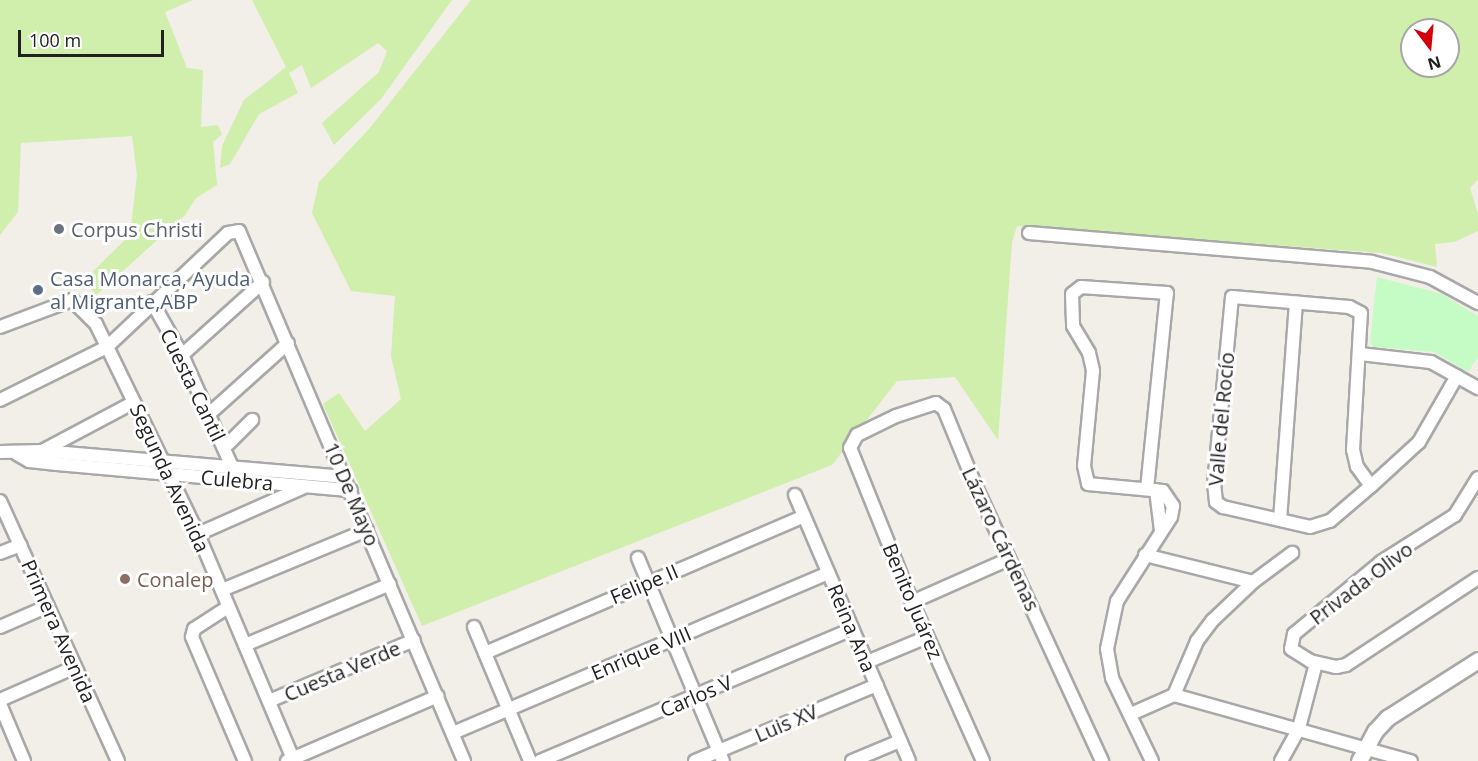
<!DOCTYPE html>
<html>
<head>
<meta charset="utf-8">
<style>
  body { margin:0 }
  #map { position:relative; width:1478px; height:761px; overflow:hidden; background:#f2eee8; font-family:"Open Sans",sans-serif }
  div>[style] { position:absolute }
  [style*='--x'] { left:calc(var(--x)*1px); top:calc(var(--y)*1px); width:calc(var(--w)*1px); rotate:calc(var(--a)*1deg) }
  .grass>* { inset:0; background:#d0eeac }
  .park>* { inset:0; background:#c5fcc6 }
  .roads { filter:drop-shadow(2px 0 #a8a8a8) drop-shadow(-2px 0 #a8a8a8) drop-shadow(0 2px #a8a8a8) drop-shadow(0 -2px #a8a8a8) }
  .minor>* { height:12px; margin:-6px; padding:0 6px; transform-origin:6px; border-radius:6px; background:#fff }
  .tertiary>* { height:15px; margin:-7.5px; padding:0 7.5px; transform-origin:7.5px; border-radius:7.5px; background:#fff }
  .dots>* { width:16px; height:16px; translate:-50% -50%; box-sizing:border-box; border:3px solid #fff; border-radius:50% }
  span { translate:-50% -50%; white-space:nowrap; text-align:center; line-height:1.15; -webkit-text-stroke:6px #fff; paint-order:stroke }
  .worship-label { font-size:20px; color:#5b616d }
  .left { translate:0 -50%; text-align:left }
  .service-label { font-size:20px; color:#4e5e75 }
  .street-label { font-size:20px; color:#212121 }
  .education-label { font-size:20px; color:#785e54 }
  .north { position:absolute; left:1400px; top:18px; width:60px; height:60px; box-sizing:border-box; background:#fff; border:2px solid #a6a6a6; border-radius:50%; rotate:164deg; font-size:16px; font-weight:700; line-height:24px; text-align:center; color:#212121 }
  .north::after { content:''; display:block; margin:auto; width:21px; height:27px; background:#d3000b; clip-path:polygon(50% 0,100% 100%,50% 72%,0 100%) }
  .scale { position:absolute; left:18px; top:30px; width:146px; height:27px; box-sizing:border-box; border:3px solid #212121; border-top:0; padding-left:8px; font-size:18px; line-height:21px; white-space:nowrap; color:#212121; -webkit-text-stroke:4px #fff; paint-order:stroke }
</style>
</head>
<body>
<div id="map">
  <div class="grass">
    <i style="clip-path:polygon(0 0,193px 0,165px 12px,187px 68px,203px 70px,201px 127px,218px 125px,222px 134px,213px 142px,217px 185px,196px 198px,185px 215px,94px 297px,87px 277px,130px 235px,137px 175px,132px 136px,21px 143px,18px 212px,0 235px)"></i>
    <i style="clip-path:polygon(252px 0,452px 0,381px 99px,334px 145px,322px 123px,379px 72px,387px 51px,378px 43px,311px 88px,302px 65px,289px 73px,298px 93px,259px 114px,230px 164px,220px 168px,222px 146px,244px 100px,286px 67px)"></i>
    <i style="clip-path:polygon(evenodd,471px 0,1478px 0,1478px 179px,1470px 188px,1478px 214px,1478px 231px,1454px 242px,1435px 244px,1437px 267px,1382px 253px,1017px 226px,1012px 242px,998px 440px,955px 377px,897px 381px,832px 465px,422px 626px,323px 404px,339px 393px,365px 431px,401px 399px,391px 356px,395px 296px,351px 291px,312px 213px,319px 182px,369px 129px,471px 0,1412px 30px,1448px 30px,1448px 66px,1412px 66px,1412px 30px)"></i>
  </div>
  <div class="park">
    <i style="clip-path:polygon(1377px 277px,1442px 294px,1478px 316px,1478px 357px,1468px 372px,1435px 352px,1373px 347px,1370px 342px)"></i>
  </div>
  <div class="roads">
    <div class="minor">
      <i style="--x:1029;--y:233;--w:344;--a:4.8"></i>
      <i style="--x:1372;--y:262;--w:60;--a:14.5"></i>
      <i style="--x:1430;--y:277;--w:55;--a:28.4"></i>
      <i style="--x:152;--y:302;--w:61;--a:60.5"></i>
      <i style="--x:182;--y:355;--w:125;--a:65.9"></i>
      <i style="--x:0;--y:327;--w:77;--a:-20.6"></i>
      <i style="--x:72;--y:300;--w:34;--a:45"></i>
      <i style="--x:96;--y:324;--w:233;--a:64.1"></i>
      <i style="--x:198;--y:534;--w:246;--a:67.1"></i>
      <i style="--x:1360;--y:354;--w:71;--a:6.4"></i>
      <i style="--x:1431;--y:362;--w:54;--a:29"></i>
      <i style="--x:182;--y:355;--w:109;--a:-42"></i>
      <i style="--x:0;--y:400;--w:119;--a:-26.4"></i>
      <i style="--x:107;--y:347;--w:166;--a:-43.3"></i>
      <i style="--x:228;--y:233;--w:11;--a:-10"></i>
      <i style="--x:239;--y:231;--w:576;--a:67"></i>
      <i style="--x:209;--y:414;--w:106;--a:-41.9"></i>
      <i style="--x:224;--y:448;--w:40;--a:-45"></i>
      <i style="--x:42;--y:451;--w:104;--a:-28"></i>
      <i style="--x:0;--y:452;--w:42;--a:-1.4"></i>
      <i style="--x:42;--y:451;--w:304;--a:4.9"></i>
      <i style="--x:17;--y:454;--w:14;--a:30"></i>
      <i style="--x:29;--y:461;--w:28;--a:6"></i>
      <i style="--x:57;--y:464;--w:295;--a:5.1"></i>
      <i style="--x:1478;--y:478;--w:44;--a:121.9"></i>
      <i style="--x:1455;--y:515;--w:88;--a:147.6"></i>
      <i style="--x:1381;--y:562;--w:113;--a:140.4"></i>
      <i style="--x:1294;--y:634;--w:15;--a:101"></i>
      <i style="--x:1291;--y:649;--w:22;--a:32"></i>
      <i style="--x:1310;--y:661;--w:27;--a:13"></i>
      <i style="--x:1336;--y:667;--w:10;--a:-11"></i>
      <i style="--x:1346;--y:665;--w:158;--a:-33.4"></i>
      <i style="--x:1371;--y:486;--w:24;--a:-126"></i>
      <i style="--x:1357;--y:467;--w:17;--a:-103"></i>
      <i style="--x:1353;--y:450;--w:137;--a:-86.7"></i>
      <i style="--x:1361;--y:313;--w:13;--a:-153"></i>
      <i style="--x:1349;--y:307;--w:117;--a:-175.1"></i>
      <i style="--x:1232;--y:297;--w:187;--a:95.5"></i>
      <i style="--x:1214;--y:483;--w:19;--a:84"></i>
      <i style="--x:1216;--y:502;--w:9;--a:36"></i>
      <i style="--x:1223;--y:507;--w:89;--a:12.9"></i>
      <i style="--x:1310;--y:527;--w:21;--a:-17"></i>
      <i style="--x:1330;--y:521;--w:54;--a:-40.5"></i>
      <i style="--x:1371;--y:486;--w:65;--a:-42.5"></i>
      <i style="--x:1419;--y:442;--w:76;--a:-60.1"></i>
      <i style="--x:1147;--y:489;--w:197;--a:-84.2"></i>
      <i style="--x:1167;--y:293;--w:86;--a:-176"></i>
      <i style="--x:1081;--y:287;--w:11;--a:142"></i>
      <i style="--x:1072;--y:294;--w:32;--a:88"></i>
      <i style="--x:1073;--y:326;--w:31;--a:59"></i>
      <i style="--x:1089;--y:353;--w:18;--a:77"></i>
      <i style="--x:1093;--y:371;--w:95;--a:95.4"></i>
      <i style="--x:1084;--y:466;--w:18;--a:77"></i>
      <i style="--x:1088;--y:484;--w:75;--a:5.3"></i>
      <i style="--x:1163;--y:491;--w:18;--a:56"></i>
      <i style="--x:1173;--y:506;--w:11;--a:100"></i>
      <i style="--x:1171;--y:517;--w:100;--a:122.7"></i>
      <i style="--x:1117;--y:601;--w:49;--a:101.8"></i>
      <i style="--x:1107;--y:649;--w:29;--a:80"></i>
      <i style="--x:1112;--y:678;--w:92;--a:64.3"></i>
      <i style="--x:1156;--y:490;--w:39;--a:83"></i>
      <i style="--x:795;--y:495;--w:289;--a:66.8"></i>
      <i style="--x:0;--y:501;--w:286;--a:65.6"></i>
      <i style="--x:1280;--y:520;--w:218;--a:-85.8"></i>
      <i style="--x:198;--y:534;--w:116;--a:-23.9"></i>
      <i style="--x:0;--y:553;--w:22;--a:-21"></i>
      <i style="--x:1145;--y:555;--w:111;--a:14"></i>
      <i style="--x:638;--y:558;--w:220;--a:67.3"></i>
      <i style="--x:222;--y:590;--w:157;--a:-22.5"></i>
      <i style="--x:912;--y:602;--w:106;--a:-23.9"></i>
      <i style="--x:228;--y:607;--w:40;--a:147.1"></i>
      <i style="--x:194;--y:629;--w:8;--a:104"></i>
      <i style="--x:192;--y:637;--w:135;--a:66.9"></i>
      <i style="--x:0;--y:627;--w:52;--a:-23.6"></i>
      <i style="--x:474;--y:627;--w:145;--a:67.3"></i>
      <i style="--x:245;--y:645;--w:157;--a:-22.8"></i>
      <i style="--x:485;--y:653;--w:347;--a:-23.2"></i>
      <i style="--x:867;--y:662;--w:65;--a:-22.6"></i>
      <i style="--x:1174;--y:695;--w:59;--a:-66.9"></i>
      <i style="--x:1197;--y:641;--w:26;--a:-53"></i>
      <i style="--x:1213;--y:620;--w:55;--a:-43.5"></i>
      <i style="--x:1253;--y:582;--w:49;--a:-36.6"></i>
      <i style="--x:0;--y:700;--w:82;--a:-23.7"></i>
      <i style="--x:269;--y:701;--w:157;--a:-22.8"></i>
      <i style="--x:0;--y:704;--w:62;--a:67.2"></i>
      <i style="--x:1131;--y:714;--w:47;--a:-23.8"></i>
      <i style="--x:1174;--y:695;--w:246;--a:15.6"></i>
      <i style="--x:453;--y:733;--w:408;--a:-23.1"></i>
      <i style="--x:287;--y:761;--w:164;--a:-23.3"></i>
      <i style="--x:540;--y:761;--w:339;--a:-22.9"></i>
      <i style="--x:695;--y:761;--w:197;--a:-22.7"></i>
      <i style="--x:852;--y:761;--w:52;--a:-22.6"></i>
      <i style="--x:983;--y:761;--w:174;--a:-114.1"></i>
      <i style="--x:912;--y:602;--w:166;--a:-111.9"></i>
      <i style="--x:850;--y:448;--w:15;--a:-62"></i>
      <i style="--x:857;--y:435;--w:43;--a:-26"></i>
      <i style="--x:896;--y:416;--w:42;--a:-18"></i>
      <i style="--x:936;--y:403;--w:10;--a:37"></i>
      <i style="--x:944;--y:409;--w:84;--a:67.7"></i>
      <i style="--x:976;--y:487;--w:302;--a:65.3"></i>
      <i style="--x:1281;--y:761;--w:38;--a:-61"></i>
      <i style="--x:1299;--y:728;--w:67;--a:-75.3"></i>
    </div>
    <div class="tertiary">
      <i style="--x:1359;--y:761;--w:34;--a:-62"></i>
      <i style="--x:1375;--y:731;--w:18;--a:-47"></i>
      <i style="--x:1387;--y:718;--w:108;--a:-32.5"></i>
    </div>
  </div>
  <div class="dots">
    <i style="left:59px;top:229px;background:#6b7280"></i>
    <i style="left:38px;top:290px;background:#5c6f8a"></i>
    <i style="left:125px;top:579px;background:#8d6e63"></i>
  </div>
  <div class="worship-label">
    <span class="left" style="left:71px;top:229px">Corpus Christi</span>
  </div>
  <div class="service-label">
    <span class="left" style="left:50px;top:290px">Casa Monarca, Ayuda<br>al Migrante,ABP</span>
  </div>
  <div class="street-label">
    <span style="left:193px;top:385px;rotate:64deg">Cuesta Cantil</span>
    <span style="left:1221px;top:419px;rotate:-85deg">Valle del Rocío</span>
    <span style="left:170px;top:478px;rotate:65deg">Segunda Avenida</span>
    <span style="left:237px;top:480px;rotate:5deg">Culebra</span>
    <span style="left:352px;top:494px;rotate:67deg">10 De Mayo</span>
    <span style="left:1001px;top:539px;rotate:65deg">Lázaro Cárdenas</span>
    <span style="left:1361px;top:583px;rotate:-37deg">Privada Olivo</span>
    <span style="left:644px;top:584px;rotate:-23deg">Felipe II</span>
    <span style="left:913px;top:601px;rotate:67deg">Benito Juárez</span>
    <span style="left:852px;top:628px;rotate:67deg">Reina Ana</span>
    <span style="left:59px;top:631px;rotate:66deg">Primera Avenida</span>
    <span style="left:641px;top:653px;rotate:-23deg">Enrique VIII</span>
    <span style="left:342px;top:671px;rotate:-23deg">Cuesta Verde</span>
    <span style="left:696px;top:696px;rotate:-23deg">Carlos V</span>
    <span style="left:786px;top:723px;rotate:-23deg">Luis XV</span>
  </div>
  <div class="education-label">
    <span class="left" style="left:137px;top:579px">Conalep</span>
  </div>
  <div class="north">N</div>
  <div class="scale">100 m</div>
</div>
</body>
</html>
